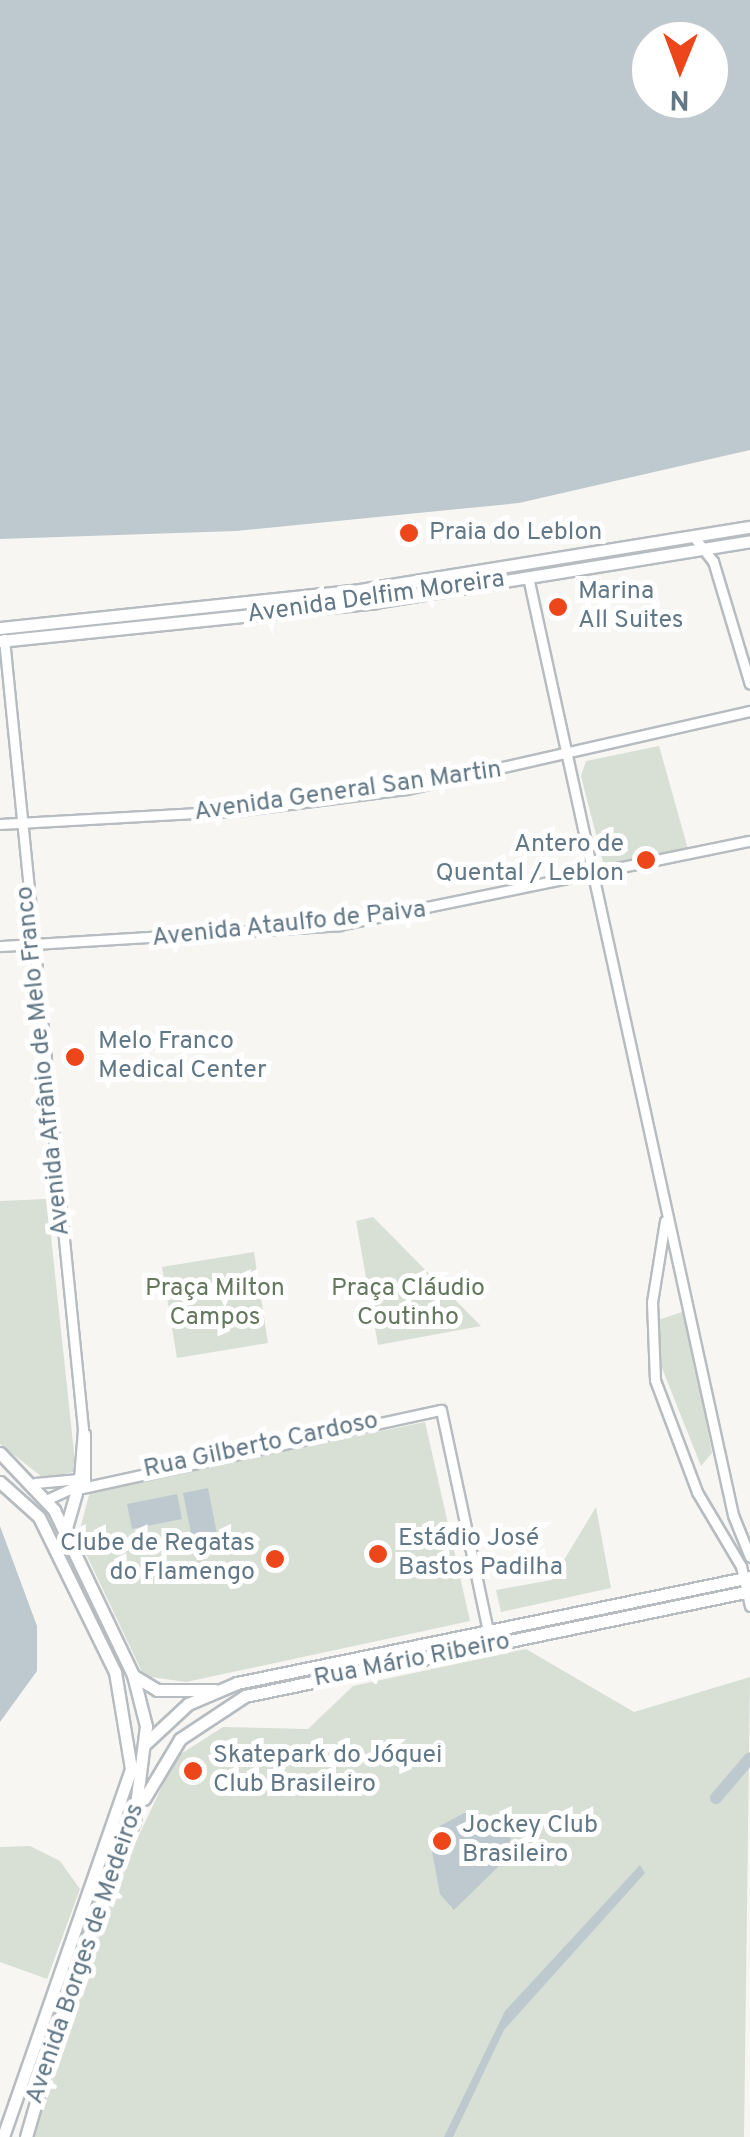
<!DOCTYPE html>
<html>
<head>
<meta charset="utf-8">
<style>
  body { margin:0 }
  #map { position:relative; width:750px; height:2137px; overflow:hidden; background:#f7f6f3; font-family:Overpass,sans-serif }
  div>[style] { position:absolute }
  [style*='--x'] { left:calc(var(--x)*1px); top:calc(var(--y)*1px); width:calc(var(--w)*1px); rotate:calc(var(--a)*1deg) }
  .green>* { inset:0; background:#d8dfd4 }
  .water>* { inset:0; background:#bdc9ce }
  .river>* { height:12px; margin:-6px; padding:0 6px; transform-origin:6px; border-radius:6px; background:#bdc9ce }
  .roads { filter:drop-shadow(2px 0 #b6bcc0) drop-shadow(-2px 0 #b6bcc0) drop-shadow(0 2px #b6bcc0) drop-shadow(0 -2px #b6bcc0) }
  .secondary>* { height:9px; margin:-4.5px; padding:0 4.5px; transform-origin:4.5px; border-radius:4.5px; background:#fff }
  .highway>* { height:11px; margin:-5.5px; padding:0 5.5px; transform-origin:5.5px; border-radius:5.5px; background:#fff }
  .dots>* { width:28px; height:28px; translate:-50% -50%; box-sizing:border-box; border:5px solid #fff; border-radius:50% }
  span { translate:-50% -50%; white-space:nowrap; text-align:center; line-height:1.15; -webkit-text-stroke:10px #fff; paint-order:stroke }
  .poi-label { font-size:25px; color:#637886 }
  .left { translate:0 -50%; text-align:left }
  .right { translate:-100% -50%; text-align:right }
  .street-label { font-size:25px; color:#637886 }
  .park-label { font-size:25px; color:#65785f }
  .north { position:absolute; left:630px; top:20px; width:100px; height:100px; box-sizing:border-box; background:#fff; border:2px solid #c1c9cf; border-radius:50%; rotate:181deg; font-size:28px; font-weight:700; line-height:40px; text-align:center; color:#637886 }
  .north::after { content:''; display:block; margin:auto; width:35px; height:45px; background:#ee461b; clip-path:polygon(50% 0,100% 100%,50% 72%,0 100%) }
</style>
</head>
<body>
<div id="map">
  <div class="green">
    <i style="clip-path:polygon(659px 746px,688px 849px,604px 866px,581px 776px,586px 761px)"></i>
    <i style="clip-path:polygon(47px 1199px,76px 1471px,46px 1480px,0 1444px,0 1201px)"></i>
    <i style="clip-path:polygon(373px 1217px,481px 1326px,378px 1345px,356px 1221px)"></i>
    <i style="clip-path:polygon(254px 1252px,268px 1343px,177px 1358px,162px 1267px)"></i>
    <i style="clip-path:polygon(685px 1311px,712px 1453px,701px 1466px,662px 1368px,658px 1320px)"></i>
    <i style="clip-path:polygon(425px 1422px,470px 1621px,186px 1682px,144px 1676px,78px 1537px,90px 1491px)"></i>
    <i style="clip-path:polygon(596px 1507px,611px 1588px,501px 1612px,496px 1590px,552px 1580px)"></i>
    <i style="clip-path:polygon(526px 1649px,634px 1712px,750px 1677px,744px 2137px,33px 2137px,111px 1894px,176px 1757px,223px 1727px,308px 1729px,353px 1686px)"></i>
    <i style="clip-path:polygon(30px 1846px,60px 1861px,80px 1889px,47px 1979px,0 1962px,0 1847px)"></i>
  </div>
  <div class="water">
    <i style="clip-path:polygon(evenodd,0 0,750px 0,750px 450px,519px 503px,236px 531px,0 539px,0 0,650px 40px,710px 40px,710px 100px,650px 100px,650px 40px)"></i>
    <i style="clip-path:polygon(208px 1488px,218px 1539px,193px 1543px,183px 1493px)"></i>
    <i style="clip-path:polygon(177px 1494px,182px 1519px,132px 1529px,127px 1504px)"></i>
    <i style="clip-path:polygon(0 1526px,37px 1626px,37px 1671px,0 1722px)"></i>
    <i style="clip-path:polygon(464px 1813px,501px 1822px,511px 1839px,502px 1863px,454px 1910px,440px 1894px,431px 1846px,440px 1826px)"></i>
    <i style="clip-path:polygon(640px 1865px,645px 1873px,504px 2030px,453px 2137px,444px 2137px,505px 2011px)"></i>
  </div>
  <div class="river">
    <i style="--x:716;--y:1798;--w:52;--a:-49.6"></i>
  </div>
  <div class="roads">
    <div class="secondary">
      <i style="--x:694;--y:537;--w:31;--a:52"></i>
      <i style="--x:713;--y:561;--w:128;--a:73.3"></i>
      <i style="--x:528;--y:577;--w:960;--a:77.67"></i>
      <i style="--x:733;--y:1515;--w:45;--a:68"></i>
      <i style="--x:4;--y:639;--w:794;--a:84.29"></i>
      <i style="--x:83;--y:1429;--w:50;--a:94.6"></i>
      <i style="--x:79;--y:1479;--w:44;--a:174.8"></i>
      <i style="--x:0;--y:824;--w:235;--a:-3.2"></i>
      <i style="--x:235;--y:811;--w:172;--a:-7.3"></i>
      <i style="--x:406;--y:789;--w:353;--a:-12.8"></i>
      <i style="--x:0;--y:946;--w:340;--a:-3.5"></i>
      <i style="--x:339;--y:925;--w:419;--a:-11.6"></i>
      <i style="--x:665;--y:1221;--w:82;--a:99.1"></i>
      <i style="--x:652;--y:1302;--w:78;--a:87.8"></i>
      <i style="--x:655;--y:1380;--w:120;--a:69.4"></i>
      <i style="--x:697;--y:1492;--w:86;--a:59.3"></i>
      <i style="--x:741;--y:1566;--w:41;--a:77.3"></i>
      <i style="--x:82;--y:1488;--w:367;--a:-12.3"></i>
      <i style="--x:441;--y:1410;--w:240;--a:78"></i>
      <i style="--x:48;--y:1499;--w:41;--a:-24.7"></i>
      <i style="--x:85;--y:1482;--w:48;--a:-90"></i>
    </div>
    <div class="highway">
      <i style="--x:0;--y:628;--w:355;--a:-6"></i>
      <i style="--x:353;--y:591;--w:402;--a:-9.2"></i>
      <i style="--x:0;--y:641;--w:377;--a:-5.9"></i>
      <i style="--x:375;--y:602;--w:380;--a:-9.2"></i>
      <i style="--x:0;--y:1453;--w:79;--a:46.5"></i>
      <i style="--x:54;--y:1510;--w:183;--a:64.4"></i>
      <i style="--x:133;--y:1675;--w:53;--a:75.7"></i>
      <i style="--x:146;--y:1726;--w:96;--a:97.2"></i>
      <i style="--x:134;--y:1821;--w:165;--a:111.7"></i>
      <i style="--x:73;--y:1974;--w:170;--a:106.1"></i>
      <i style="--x:0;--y:1482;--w:52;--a:41.9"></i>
      <i style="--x:39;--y:1517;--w:173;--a:63.9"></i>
      <i style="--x:115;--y:1672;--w:98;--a:80.6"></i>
      <i style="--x:131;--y:1769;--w:390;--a:109.2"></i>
      <i style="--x:66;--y:1528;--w:37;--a:-74"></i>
      <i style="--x:134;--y:1676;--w:27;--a:31"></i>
      <i style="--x:157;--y:1690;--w:58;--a:0"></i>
      <i style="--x:145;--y:1744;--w:59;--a:-42.9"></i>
      <i style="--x:188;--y:1704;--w:53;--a:-23.2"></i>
      <i style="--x:237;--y:1683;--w:524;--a:-11.67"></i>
      <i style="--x:144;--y:1799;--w:70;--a:-59"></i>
      <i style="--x:180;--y:1739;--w:78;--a:-33.5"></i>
      <i style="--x:245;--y:1696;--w:516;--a:-11.75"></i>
    </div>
  </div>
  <div class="dots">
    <i style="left:409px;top:533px;background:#ee461b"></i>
    <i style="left:558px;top:607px;background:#ee461b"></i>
    <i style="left:646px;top:860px;background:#ee461b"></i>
    <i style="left:75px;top:1057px;background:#ee461b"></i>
    <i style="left:378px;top:1554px;background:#ee461b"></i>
    <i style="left:275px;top:1559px;background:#ee461b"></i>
    <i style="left:193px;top:1771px;background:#ee461b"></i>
    <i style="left:442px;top:1841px;background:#ee461b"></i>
  </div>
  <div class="poi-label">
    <span class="left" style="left:429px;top:533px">Praia do Leblon</span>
    <span class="left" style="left:578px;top:607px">Marina<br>All Suites</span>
    <span class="right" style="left:624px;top:860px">Antero de<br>Quental / Leblon</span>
    <span class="left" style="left:98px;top:1057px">Melo Franco<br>Medical Center</span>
    <span class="left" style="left:398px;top:1554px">Estádio José<br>Bastos Padilha</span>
    <span class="right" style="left:255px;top:1559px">Clube de Regatas<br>do Flamengo</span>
    <span class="left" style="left:213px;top:1771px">Skatepark do Jóquei<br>Club Brasileiro</span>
    <span class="left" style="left:462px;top:1841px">Jockey Club<br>Brasileiro</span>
  </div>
  <div class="street-label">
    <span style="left:376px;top:598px;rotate:-8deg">Avenida Delfim Moreira</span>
    <span style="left:348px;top:792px;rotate:-8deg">Avenida General San Martin</span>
    <span style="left:289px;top:925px;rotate:-6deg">Avenida Ataulfo de Paiva</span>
    <span style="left:44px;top:1061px;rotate:-96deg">Avenida Afrânio de Melo Franco</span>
    <span style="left:261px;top:1446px;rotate:-12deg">Rua Gilberto Cardoso</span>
    <span style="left:412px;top:1661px;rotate:-11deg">Rua Mário Ribeiro</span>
    <span style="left:86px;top:1954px;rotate:-71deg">Avenida Borges de Medeiros</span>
  </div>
  <div class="park-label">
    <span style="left:215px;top:1304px">Praça Milton<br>Campos</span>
    <span style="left:408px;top:1304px">Praça Cláudio<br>Coutinho</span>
  </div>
  <div class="north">N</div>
</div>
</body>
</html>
